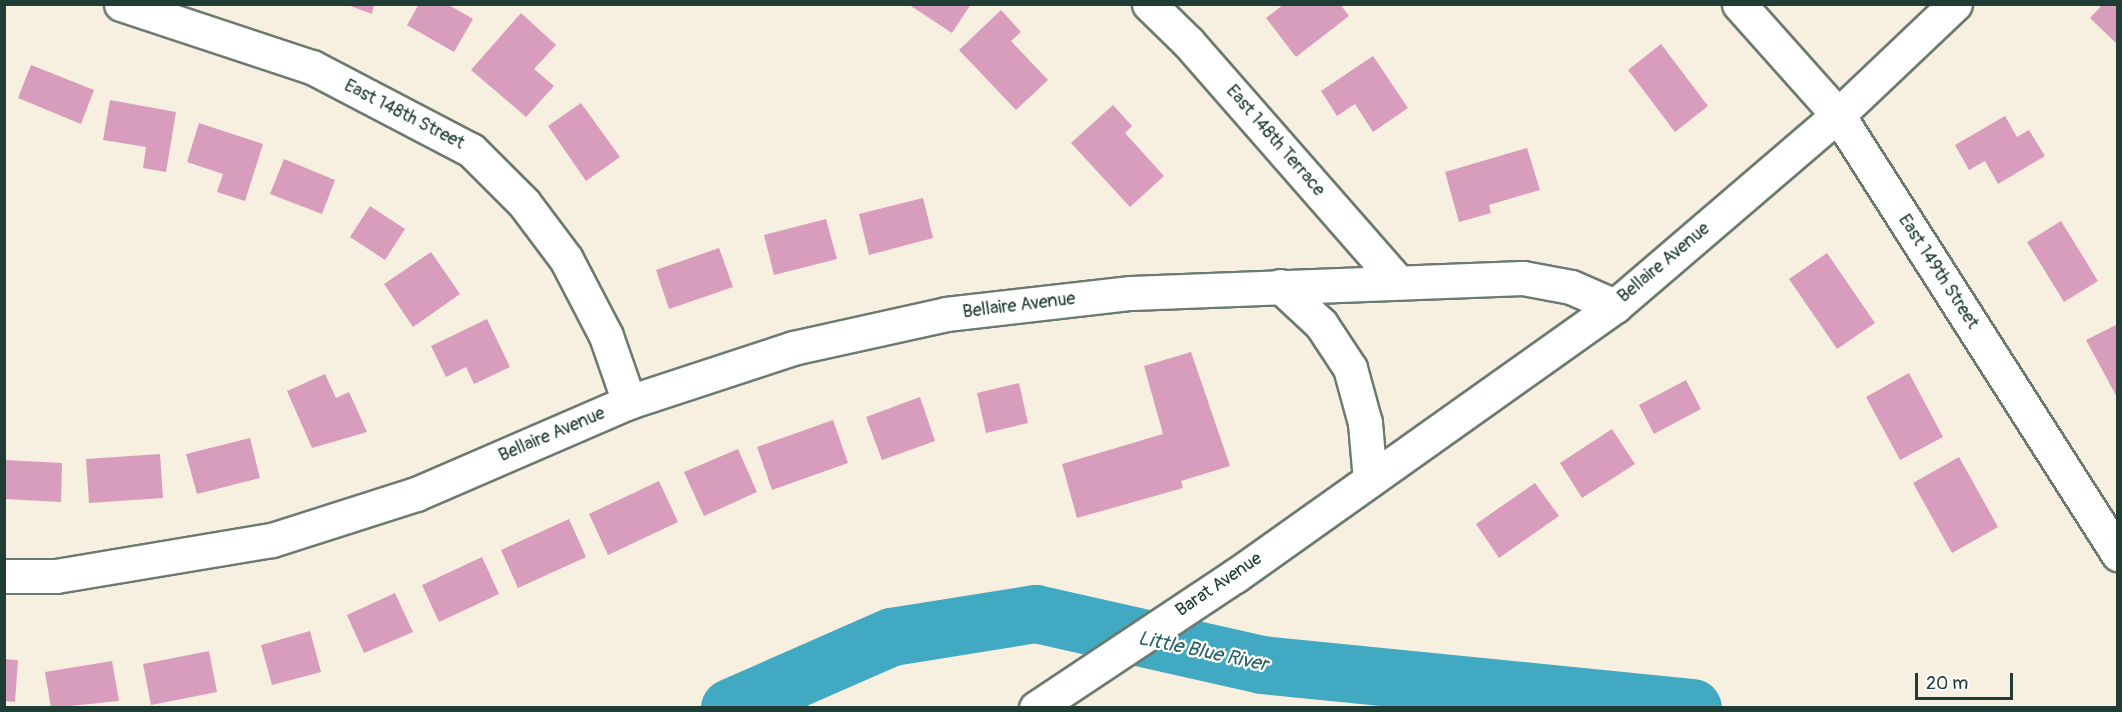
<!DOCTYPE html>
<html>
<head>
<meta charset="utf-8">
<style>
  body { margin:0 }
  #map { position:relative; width:2122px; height:712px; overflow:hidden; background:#f7efdf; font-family:Pangolin,sans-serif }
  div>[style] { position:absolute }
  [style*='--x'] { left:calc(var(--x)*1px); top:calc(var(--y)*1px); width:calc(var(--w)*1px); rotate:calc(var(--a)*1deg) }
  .river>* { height:58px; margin:-29px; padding:0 29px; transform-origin:29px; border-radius:29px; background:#41a9c1 }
  .building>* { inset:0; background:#d89dbd }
  .roads { filter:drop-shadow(2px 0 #6b7b70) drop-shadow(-2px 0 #6b7b70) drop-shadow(0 2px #6b7b70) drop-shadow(0 -2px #6b7b70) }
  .minor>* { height:33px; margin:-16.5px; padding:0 16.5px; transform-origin:16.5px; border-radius:16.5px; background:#fff }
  span { translate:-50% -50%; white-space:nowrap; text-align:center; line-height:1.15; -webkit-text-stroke:4.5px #fff; paint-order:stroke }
  .street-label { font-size:18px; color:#1f3d34 }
  .water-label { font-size:20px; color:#2b6365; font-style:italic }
  .frame { position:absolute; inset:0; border:6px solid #1f3d34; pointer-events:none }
  .scale { position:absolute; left:1915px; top:673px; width:98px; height:27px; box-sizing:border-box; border:3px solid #1f3d34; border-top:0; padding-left:8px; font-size:18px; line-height:21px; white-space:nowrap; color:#1f3d34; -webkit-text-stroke:4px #fff; paint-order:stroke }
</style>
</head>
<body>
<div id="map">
  <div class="river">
    <i style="--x:730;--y:708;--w:177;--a:-23.7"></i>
    <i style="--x:892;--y:637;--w:146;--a:-9.1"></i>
    <i style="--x:1036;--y:614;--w:232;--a:12.7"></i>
    <i style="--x:1262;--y:665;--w:433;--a:5.7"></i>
  </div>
  <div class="building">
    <i style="clip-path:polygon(345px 4px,374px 4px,372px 14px)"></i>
    <i style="clip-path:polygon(419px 4px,447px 4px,473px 19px,454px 52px,407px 25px)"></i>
    <i style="clip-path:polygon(908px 4px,971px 4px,952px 33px)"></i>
    <i style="clip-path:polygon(1284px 4px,1340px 4px,1349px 16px,1296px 57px,1266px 18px)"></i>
    <i style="clip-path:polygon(2103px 4px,2118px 4px,2118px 45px,2090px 18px)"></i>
    <i style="clip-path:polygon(1001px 10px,1021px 32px,1011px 41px,1048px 80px,1016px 110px,959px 50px)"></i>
    <i style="clip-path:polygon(521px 13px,556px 45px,534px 69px,554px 86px,526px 117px,471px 70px)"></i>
    <i style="clip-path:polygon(1661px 44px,1708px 106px,1675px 132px,1628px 70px)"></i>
    <i style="clip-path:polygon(1373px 56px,1408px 108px,1373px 132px,1355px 104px,1337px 116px,1321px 91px)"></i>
    <i style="clip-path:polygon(31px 65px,94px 90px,81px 124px,18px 98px)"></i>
    <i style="clip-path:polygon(110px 100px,176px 112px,166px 172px,143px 168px,146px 147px,103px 140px)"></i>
    <i style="clip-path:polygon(581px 103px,620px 157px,586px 181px,548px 126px)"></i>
    <i style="clip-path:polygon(1113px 105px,1132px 126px,1125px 133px,1164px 176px,1130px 207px,1071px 143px)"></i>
    <i style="clip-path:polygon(2005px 116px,2017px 137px,2029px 130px,2045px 156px,1998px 184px,1985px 161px,1969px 170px,1955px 145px)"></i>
    <i style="clip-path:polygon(199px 123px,263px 144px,245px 201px,217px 192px,223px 174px,187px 162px)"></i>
    <i style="clip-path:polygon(1527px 148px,1540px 190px,1489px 205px,1491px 213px,1459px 222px,1445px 172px)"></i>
    <i style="clip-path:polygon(284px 159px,335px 180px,322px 214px,270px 194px)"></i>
    <i style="clip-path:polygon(923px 198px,933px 238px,869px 255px,859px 214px)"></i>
    <i style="clip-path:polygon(370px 206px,405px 229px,385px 260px,350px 237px)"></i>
    <i style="clip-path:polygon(826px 219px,837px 259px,774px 275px,764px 235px)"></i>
    <i style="clip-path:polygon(2061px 221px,2098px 281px,2064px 302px,2027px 242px)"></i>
    <i style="clip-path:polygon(719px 248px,733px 287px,669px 309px,656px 270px)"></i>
    <i style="clip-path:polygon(431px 252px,460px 294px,413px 327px,384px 284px)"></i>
    <i style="clip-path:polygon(1827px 253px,1875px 323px,1837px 349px,1789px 279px)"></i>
    <i style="clip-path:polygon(487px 319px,510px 367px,474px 384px,466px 367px,446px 377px,431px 346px)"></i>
    <i style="clip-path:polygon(2118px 324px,2118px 399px,2086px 340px)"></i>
    <i style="clip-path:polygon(1191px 352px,1230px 466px,1181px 481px,1183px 488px,1077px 518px,1062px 464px,1163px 434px,1144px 366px)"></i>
    <i style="clip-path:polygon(1909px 373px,1943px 437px,1900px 460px,1866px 397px)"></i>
    <i style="clip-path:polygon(325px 374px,336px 398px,349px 392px,367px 432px,312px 448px,287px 391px)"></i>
    <i style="clip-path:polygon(1686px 380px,1701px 409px,1654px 434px,1639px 405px)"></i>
    <i style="clip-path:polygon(1019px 383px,1028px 423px,986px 433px,977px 393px)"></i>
    <i style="clip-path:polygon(920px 397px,935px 441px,882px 460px,866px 417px)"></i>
    <i style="clip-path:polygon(833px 420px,848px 463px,772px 490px,757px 447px)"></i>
    <i style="clip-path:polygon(1612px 429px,1635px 464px,1582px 498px,1560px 463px)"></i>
    <i style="clip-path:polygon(250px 438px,260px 478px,197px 494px,186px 454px)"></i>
    <i style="clip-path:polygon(738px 449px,757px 492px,704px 516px,684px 472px)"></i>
    <i style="clip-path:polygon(160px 454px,163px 498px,89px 503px,86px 459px)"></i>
    <i style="clip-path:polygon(1959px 457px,1998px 527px,1952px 553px,1913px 483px)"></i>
    <i style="clip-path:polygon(4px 460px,62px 463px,61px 502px,4px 499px)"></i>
    <i style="clip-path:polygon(659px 481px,678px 522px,608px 555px,589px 514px)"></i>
    <i style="clip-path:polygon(1535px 483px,1559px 516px,1499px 558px,1476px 524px)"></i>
    <i style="clip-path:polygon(569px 519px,586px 557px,518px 588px,501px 550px)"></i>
    <i style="clip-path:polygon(482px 557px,499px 594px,439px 622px,422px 585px)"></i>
    <i style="clip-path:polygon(395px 593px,413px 632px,364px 653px,347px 615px)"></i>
    <i style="clip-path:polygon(310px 631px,321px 672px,272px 685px,261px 645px)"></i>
    <i style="clip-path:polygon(209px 651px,217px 692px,151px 705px,143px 664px)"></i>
    <i style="clip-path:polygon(4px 659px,18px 660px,15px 702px,4px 701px)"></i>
    <i style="clip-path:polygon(112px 661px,119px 701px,51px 708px,45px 672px)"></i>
  </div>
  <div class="roads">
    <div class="minor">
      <i style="--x:121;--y:4;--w:201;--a:18.3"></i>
      <i style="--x:312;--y:67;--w:179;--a:27.6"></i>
      <i style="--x:471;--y:150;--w:75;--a:45"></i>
      <i style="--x:524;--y:203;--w:70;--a:53.1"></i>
      <i style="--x:566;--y:259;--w:87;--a:62.5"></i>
      <i style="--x:606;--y:336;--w:70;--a:70.8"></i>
      <i style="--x:1149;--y:4;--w:54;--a:44.3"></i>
      <i style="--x:1188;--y:42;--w:317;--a:48.8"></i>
      <i style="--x:1739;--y:4;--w:149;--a:48.3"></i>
      <i style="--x:1838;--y:115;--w:521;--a:57.47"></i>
      <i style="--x:1280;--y:286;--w:56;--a:42.8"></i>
      <i style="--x:1321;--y:324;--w:53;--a:56.6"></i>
      <i style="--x:1350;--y:368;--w:57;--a:74.7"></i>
      <i style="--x:1365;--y:423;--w:57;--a:85"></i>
      <i style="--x:4;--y:576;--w:52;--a:0"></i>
      <i style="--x:56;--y:576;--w:219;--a:-9.5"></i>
      <i style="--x:272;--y:540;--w:151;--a:-17.7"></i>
      <i style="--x:416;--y:494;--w:232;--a:-23.4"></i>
      <i style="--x:629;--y:402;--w:173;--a:-18.2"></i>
      <i style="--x:793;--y:348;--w:157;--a:-12.5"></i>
      <i style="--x:946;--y:314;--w:186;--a:-6.5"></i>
      <i style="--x:1131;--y:293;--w:392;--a:-2.2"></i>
      <i style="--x:1523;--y:278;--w:49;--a:10.6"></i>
      <i style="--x:1571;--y:287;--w:48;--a:23.4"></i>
      <i style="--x:1036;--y:708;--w:239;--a:-33.6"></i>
      <i style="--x:1235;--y:576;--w:466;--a:-35.4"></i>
      <i style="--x:1615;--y:306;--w:294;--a:-40.6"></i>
      <i style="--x:1838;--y:115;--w:161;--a:-43.5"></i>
    </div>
  </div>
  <div class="street-label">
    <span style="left:404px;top:115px;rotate:27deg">East 148th Street</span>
    <span style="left:1275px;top:141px;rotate:49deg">East 148th Terrace</span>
    <span style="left:1664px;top:263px;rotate:-40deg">Bellaire Avenue</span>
    <span style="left:1938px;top:272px;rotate:57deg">East 149th Street</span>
    <span style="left:1019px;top:306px;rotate:-7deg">Bellaire Avenue</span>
    <span style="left:552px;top:435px;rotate:-23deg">Bellaire Avenue</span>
    <span style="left:1219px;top:585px;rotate:-34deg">Barat Avenue</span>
  </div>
  <div class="water-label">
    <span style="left:1203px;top:651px;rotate:12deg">Little Blue River</span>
  </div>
  <div class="frame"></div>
  <div class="scale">20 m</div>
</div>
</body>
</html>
